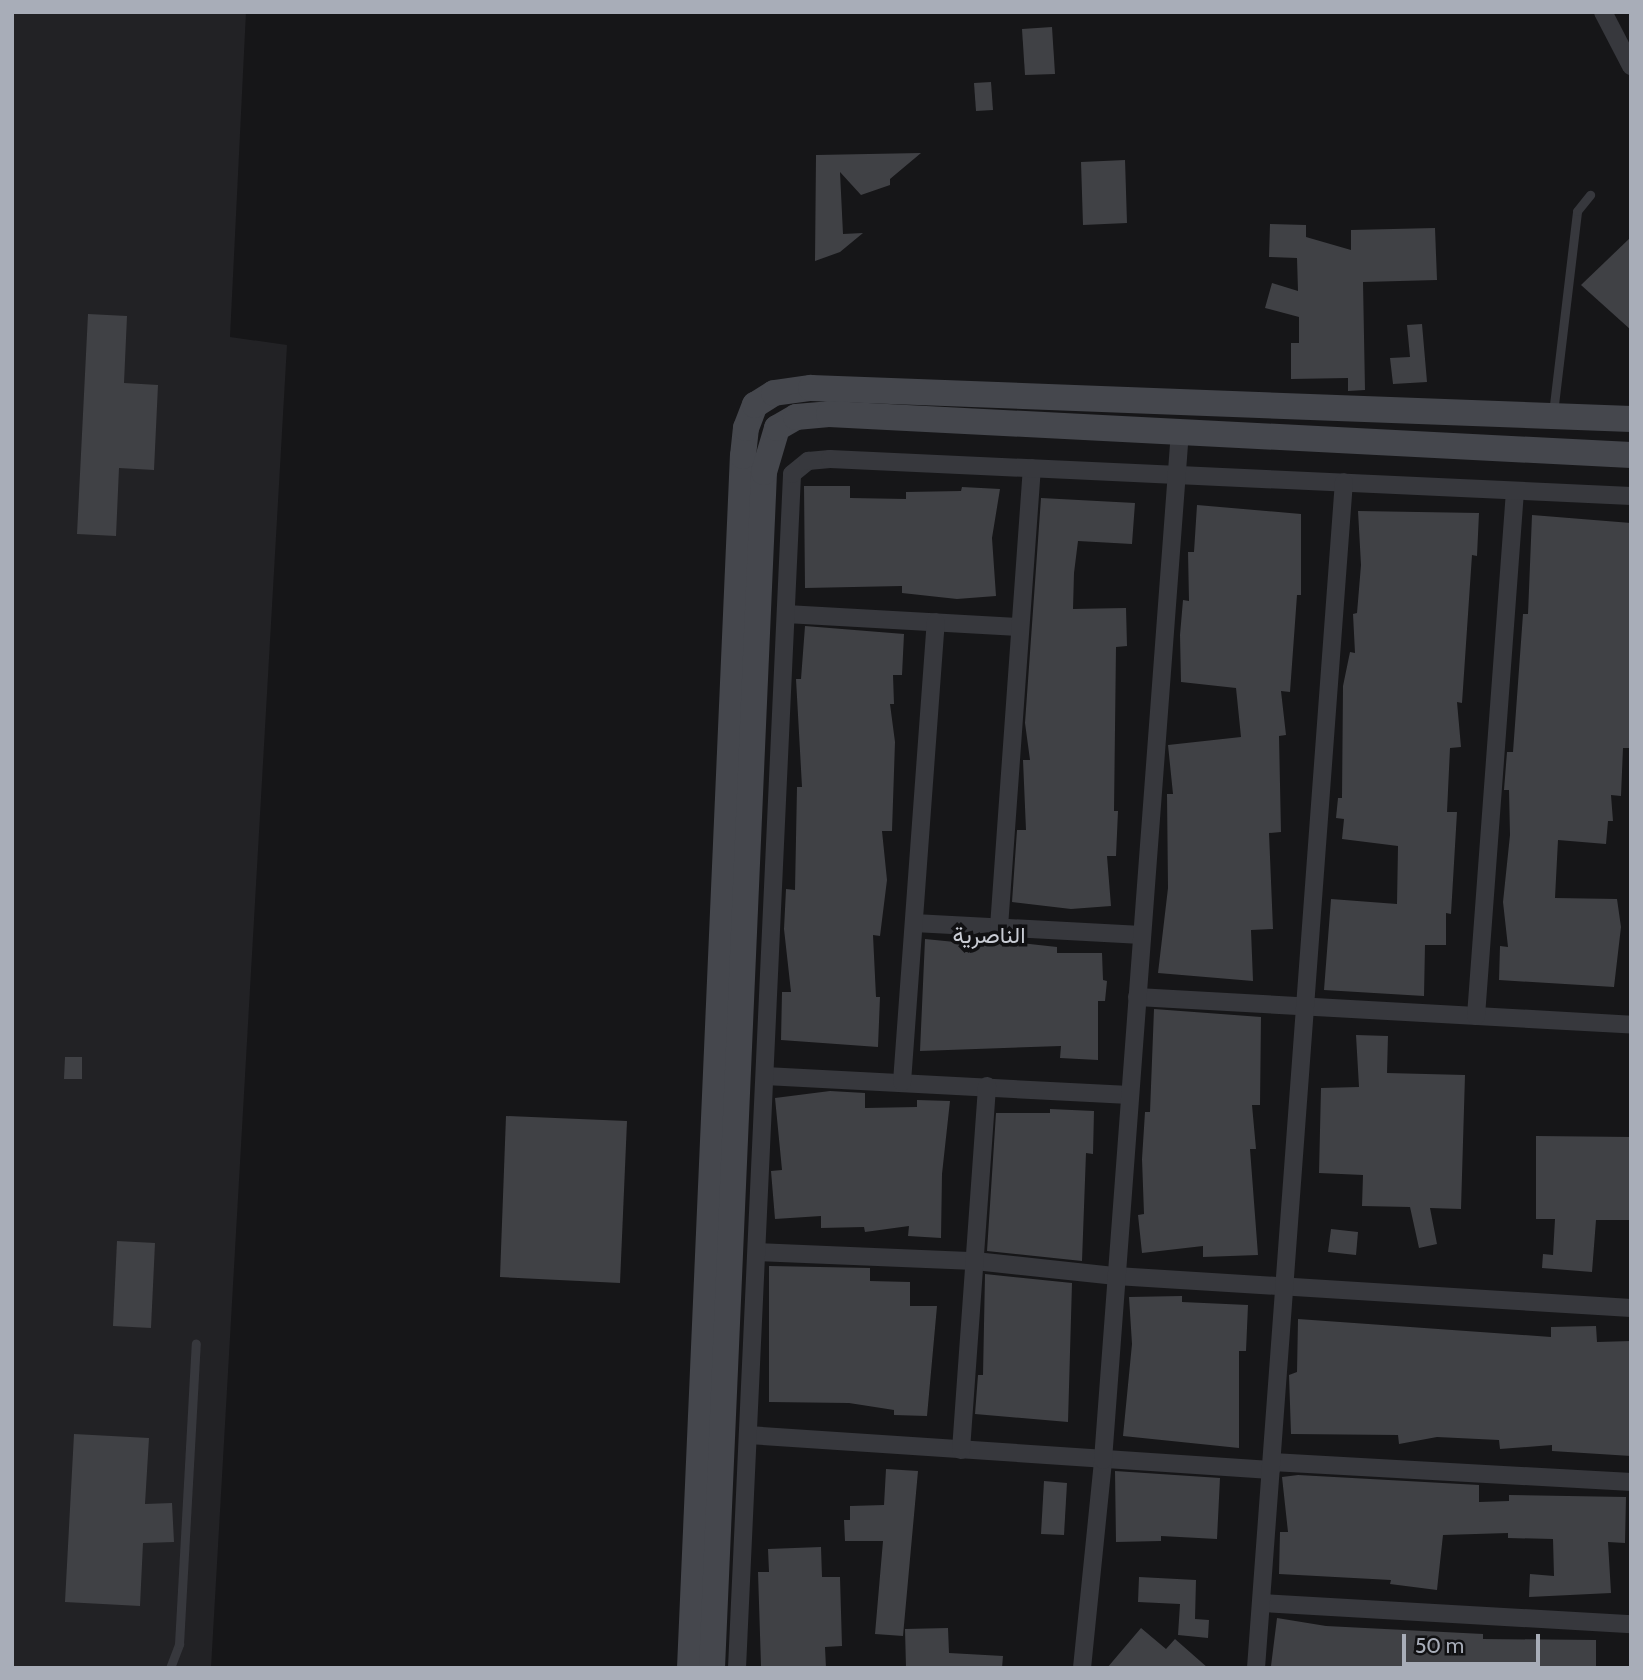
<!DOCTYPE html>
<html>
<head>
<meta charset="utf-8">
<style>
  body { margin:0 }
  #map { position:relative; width:1643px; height:1680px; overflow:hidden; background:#161618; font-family:Cabin,Vazirmatn,sans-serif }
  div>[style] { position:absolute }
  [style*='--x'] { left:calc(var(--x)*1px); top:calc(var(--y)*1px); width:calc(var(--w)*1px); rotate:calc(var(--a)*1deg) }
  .built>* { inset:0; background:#222225 }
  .building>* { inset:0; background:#404145 }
  .lane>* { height:9px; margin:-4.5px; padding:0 4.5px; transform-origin:4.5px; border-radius:4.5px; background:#37383d }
  .street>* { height:18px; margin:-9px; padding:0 9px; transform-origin:9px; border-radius:9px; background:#37383d }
  .secondary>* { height:26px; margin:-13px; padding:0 13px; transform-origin:13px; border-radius:13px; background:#45474d }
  span { translate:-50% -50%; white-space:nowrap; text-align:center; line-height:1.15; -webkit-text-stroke:7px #111113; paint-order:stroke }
  .neighbourhood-label { font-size:23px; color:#c9ccd4 }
  .frame { position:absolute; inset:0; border:14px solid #a8adb8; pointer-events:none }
  .scale { position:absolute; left:1402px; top:1634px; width:138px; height:32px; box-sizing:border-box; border:4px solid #a8adb8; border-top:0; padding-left:9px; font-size:21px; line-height:24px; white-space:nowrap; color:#a8adb8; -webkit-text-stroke:5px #111113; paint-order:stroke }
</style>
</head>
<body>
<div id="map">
  <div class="built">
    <i style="clip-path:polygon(12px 12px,246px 12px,230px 337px,287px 345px,211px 1668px,12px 1668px)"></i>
  </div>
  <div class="building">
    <i style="clip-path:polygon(1052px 27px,1055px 74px,1025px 75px,1022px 29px)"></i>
    <i style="clip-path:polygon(991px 82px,993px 110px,976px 111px,974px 83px)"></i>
    <i style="clip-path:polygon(921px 153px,890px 179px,890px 185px,861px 195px,840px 172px,843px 234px,863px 233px,840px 252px,815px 261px,816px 155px)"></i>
    <i style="clip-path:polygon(1125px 160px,1127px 223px,1083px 225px,1081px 162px)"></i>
    <i style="clip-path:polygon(1270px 224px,1306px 225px,1306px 237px,1351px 250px,1351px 230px,1435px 228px,1437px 280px,1363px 282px,1365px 390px,1348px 391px,1348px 378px,1291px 379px,1291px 343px,1299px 343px,1299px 317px,1265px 308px,1272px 283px,1298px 291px,1297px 258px,1269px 257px)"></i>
    <i style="clip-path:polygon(1631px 237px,1631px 330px,1581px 285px)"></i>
    <i style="clip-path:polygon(88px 314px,127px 316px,124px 383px,158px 385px,154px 470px,119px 468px,116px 536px,77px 534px)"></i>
    <i style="clip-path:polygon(1422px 324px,1427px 382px,1393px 384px,1390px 358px,1410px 357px,1407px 325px)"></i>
    <i style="clip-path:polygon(804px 486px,850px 486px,850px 498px,906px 499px,906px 492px,961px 491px,962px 487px,1000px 489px,992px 538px,996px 596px,957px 599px,902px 593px,902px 586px,805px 588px)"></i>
    <i style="clip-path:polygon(1041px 498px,1135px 503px,1132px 544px,1078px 541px,1074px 573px,1073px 609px,1126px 608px,1127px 646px,1116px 647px,1114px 811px,1118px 811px,1116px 856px,1107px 856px,1111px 906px,1071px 909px,1012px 902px,1017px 830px,1026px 830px,1023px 760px,1030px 760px,1025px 723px)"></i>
    <i style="clip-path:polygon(1197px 505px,1301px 514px,1301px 595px,1297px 595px,1290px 692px,1281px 691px,1286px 735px,1279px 736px,1281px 832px,1269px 833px,1273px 929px,1251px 930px,1253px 981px,1158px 973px,1168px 888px,1167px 794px,1173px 794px,1168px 745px,1241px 737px,1236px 688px,1181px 682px,1180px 635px,1183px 600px,1189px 601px,1188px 552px,1194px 552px)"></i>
    <i style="clip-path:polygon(1358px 511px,1479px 513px,1477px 556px,1472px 555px,1462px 703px,1457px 702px,1461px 747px,1450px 748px,1447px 812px,1457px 812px,1451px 914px,1446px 913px,1446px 945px,1425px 945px,1424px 996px,1324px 990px,1331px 899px,1397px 904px,1398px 846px,1342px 839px,1344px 819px,1336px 818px,1338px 798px,1342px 798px,1343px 686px,1350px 652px,1355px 653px,1353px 614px,1357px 613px,1361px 565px)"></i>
    <i style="clip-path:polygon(1532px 515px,1631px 523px,1630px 748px,1623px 748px,1621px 796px,1611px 795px,1613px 821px,1608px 821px,1606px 844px,1558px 840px,1555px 898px,1617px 899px,1621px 927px,1614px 987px,1499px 980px,1500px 946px,1508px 947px,1503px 902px,1510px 835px,1509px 790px,1504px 790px,1507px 752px,1513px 752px,1523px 614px,1528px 614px)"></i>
    <i style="clip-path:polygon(805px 626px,904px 634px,902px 675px,893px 675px,894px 704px,890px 704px,895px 742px,892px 831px,882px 831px,887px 880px,880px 936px,873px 935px,876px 997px,880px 997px,878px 1047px,781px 1040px,782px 992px,791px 992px,784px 929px,786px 889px,795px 890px,797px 787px,802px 787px,796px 679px,801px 679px)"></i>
    <i style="clip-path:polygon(975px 938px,1057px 947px,1057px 953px,1102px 953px,1103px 980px,1107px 981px,1105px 1001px,1098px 1001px,1098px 1060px,1060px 1058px,1061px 1046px,920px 1051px,925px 939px,975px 944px)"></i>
    <i style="clip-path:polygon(1154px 1009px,1261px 1017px,1260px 1105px,1252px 1105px,1256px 1149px,1250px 1149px,1258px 1255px,1203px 1257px,1203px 1246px,1142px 1253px,1138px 1215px,1144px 1214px,1142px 1159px,1145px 1112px,1150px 1112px)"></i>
    <i style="clip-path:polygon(1356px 1035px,1388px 1036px,1387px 1073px,1465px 1075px,1461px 1209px,1430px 1208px,1437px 1244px,1419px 1248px,1410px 1207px,1362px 1206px,1363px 1175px,1319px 1173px,1321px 1088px,1359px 1087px)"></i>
    <i style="clip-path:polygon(65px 1057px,82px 1057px,82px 1079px,64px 1079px)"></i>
    <i style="clip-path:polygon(830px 1091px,865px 1093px,865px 1108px,917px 1107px,917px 1100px,950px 1101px,942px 1174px,941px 1238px,908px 1236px,909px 1226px,865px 1232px,864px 1227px,821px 1228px,821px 1216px,775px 1219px,771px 1171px,782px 1170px,775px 1098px)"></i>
    <i style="clip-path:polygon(1050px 1109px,1094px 1111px,1093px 1154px,1086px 1153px,1082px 1261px,987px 1251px,996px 1113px,1050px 1113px)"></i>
    <i style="clip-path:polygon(506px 1116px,627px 1121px,620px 1283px,500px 1277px)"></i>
    <i style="clip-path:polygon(1536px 1136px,1631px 1137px,1631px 1220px,1596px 1220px,1592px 1272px,1542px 1268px,1543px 1254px,1553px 1255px,1555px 1219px,1536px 1219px)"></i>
    <i style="clip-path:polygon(1331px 1229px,1358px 1232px,1356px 1255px,1328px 1252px)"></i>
    <i style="clip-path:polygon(117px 1241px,155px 1243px,151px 1328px,113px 1326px)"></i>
    <i style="clip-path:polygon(769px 1266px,870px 1268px,870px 1281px,910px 1282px,910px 1306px,937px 1306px,927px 1416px,894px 1415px,894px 1410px,849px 1403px,769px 1402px)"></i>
    <i style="clip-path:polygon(985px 1274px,1072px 1283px,1068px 1422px,975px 1414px,978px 1375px,983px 1375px)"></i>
    <i style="clip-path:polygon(1182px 1296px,1182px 1302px,1248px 1305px,1246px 1351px,1239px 1351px,1239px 1448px,1123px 1436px,1132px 1344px,1129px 1297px)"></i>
    <i style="clip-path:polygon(1298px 1319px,1551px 1337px,1551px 1327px,1596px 1326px,1597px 1342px,1631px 1341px,1631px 1456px,1552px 1451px,1552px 1445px,1500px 1449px,1499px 1440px,1437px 1437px,1399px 1444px,1398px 1435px,1291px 1434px,1289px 1375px,1297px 1372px)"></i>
    <i style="clip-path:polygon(74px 1434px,149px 1438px,145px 1504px,172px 1503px,174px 1542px,143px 1543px,140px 1606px,65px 1602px)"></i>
    <i style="clip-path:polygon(886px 1469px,918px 1471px,903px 1636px,875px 1634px,883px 1541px,845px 1541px,844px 1520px,850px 1520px,850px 1506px,884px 1505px)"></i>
    <i style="clip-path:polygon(1115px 1471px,1220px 1478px,1217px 1539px,1161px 1536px,1161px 1541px,1116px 1542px)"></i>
    <i style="clip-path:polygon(1298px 1475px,1479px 1485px,1479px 1502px,1509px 1501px,1509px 1495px,1626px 1497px,1625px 1543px,1608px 1542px,1611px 1593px,1529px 1597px,1530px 1574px,1554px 1576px,1553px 1539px,1508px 1538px,1508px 1533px,1443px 1535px,1437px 1590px,1390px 1584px,1391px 1580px,1279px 1574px,1280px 1532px,1288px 1532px,1282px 1477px)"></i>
    <i style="clip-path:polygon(1044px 1481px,1067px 1483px,1064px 1535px,1041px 1534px)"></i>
    <i style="clip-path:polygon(821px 1547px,822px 1577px,840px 1577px,842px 1646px,825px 1647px,826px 1668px,761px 1666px,758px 1572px,769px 1572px,768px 1549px)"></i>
    <i style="clip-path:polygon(1139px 1577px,1196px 1580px,1195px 1619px,1209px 1620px,1208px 1638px,1178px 1635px,1180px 1604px,1138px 1602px)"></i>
    <i style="clip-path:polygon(1277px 1618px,1326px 1626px,1483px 1634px,1483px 1639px,1596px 1640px,1596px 1668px,1271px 1666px)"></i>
    <i style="clip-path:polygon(948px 1628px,949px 1653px,1003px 1656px,1002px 1668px,906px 1668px,905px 1629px)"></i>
    <i style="clip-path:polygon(1141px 1628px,1166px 1649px,1175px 1639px,1208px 1668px,1107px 1668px)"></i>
  </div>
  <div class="lane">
    <i style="--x:1553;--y:413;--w:203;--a:-83.2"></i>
    <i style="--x:1577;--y:211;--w:21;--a:-51"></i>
    <i style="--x:170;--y:1668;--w:26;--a:-69"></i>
    <i style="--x:179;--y:1644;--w:301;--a:-86.8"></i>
  </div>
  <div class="street">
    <i style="--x:1603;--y:12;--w:61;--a:62.6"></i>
    <i style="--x:786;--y:614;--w:234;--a:3.2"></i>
    <i style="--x:914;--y:923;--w:228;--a:3"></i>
    <i style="--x:999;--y:927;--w:460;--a:-85.9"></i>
    <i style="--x:1137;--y:997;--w:495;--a:3.2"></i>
    <i style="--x:1476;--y:1016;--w:526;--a:-85.75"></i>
    <i style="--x:765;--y:1076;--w:365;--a:3"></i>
    <i style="--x:902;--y:1082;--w:461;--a:-85.8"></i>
    <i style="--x:757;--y:1252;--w:218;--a:2.4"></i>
    <i style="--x:975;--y:1261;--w:142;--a:6.1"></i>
    <i style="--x:1116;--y:1276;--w:516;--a:3.56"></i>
    <i style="--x:748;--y:1435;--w:524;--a:3.83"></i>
    <i style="--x:961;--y:1450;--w:365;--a:-85.9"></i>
    <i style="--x:1272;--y:1462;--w:360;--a:3.2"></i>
    <i style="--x:1262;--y:1603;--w:370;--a:3.3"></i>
    <i style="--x:737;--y:1668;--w:1195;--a:-87.36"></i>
    <i style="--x:792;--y:474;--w:21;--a:-39"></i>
    <i style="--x:808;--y:461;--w:22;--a:-5"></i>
    <i style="--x:830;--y:459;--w:802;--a:2.64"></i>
    <i style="--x:1082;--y:1668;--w:209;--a:-84.2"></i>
    <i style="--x:1103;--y:1460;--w:1033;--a:-85.72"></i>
    <i style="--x:1256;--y:1668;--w:1189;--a:-85.76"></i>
  </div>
  <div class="secondary">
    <i style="--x:690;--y:1668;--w:1213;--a:-87.5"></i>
    <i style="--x:743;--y:456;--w:28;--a:-84"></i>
    <i style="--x:746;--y:428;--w:25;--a:-69"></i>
    <i style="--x:755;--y:405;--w:22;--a:-32"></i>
    <i style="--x:774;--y:393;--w:37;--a:-8"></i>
    <i style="--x:811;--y:388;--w:821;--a:2.17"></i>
    <i style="--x:712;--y:1668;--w:1197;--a:-87.51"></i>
    <i style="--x:764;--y:472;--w:46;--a:-73.5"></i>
    <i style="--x:777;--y:428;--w:22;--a:-30"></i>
    <i style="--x:796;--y:417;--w:33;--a:-5"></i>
    <i style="--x:829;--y:414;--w:803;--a:2.93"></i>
  </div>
  <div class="neighbourhood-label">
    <span style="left:989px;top:935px">الناصرية</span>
  </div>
  <div class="frame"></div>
  <div class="scale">50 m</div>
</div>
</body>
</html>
